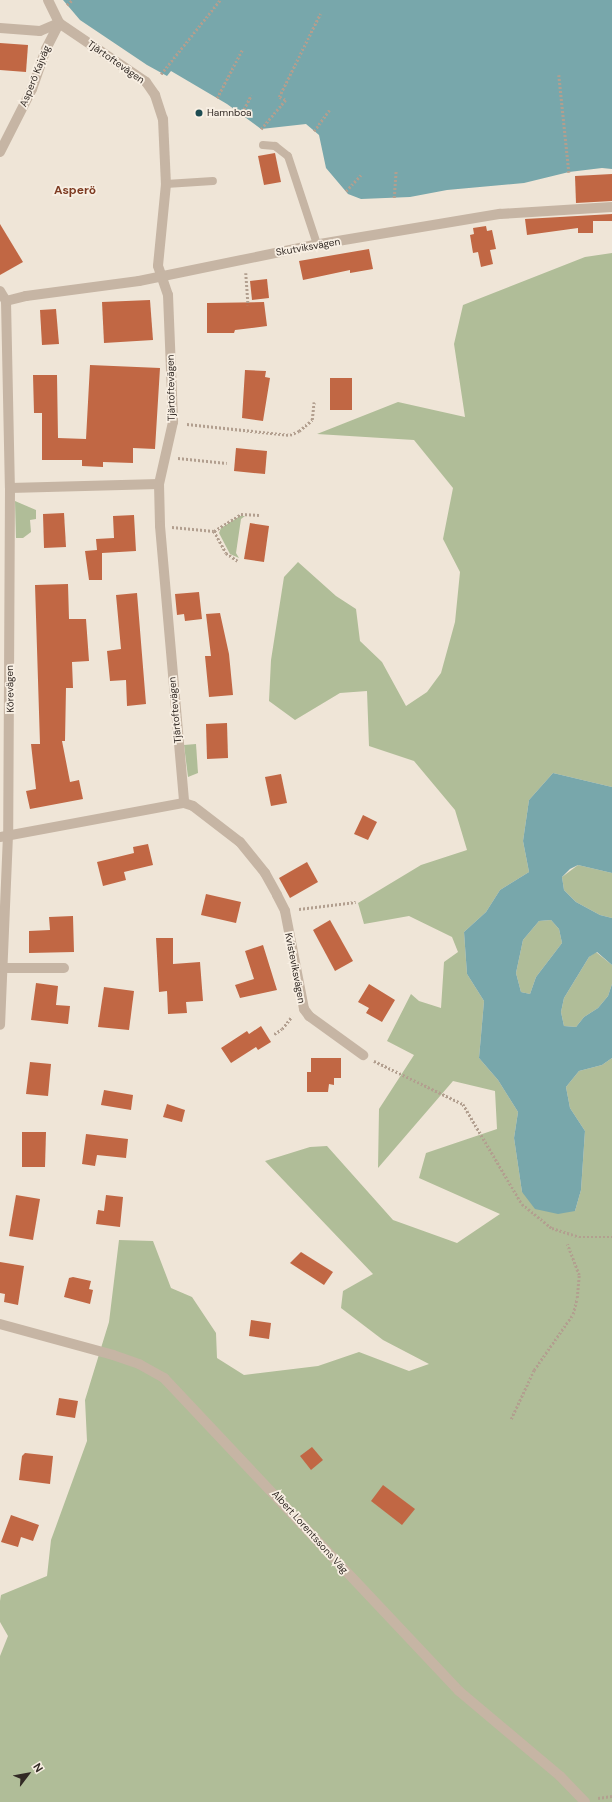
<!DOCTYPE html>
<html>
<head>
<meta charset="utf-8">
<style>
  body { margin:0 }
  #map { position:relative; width:612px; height:1802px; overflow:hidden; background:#efe5d7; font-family:"DM Sans",sans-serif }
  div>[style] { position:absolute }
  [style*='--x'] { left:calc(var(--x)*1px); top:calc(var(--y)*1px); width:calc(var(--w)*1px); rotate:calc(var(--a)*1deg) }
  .green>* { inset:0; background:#b0bd98 }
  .water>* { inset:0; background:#78a7ab }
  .building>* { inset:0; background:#c16744 }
  .path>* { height:2.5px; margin-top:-1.25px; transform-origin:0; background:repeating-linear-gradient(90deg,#b29f8f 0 2px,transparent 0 4px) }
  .service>* { height:8px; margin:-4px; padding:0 4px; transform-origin:4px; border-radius:4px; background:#c6b5a4 }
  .minor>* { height:10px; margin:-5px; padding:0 5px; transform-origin:5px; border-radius:5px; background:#c6b5a4 }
  .dots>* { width:11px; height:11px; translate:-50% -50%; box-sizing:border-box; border:2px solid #f8efe3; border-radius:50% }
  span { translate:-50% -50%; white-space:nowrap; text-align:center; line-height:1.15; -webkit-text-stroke:3.5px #f8efe3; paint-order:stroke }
  .street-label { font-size:10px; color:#322a25 }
  .poi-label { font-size:10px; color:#322a25 }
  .left { translate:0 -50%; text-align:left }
  .quarter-label { font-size:12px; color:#7d3b22; font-weight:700 }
  .north { position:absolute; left:8px; top:1754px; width:40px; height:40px; -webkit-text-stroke:3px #f8efe3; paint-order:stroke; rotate:58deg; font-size:11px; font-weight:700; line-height:16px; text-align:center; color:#322a25 }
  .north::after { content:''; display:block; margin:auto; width:14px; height:18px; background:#322a25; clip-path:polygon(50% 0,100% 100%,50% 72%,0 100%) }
</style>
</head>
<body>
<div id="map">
  <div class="green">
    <i style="clip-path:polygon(612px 253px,612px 787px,553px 773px,529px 800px,523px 841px,529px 872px,500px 890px,486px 912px,464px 932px,467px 974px,484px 1001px,479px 1058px,498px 1080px,518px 1112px,514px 1138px,522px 1192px,575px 1211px,581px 1190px,585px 1131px,570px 1108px,566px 1087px,579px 1071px,602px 1065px,612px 1058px,612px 1802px,0 1802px,0 1656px,8px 1636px,0 1622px,0 1601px,1px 1595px,47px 1576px,51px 1540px,87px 1441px,85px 1400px,109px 1322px,119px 1240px,153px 1241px,171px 1288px,192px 1297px,216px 1333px,217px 1358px,244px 1375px,318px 1366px,359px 1352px,409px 1371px,429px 1364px,383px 1340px,341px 1308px,343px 1291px,373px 1274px,265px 1161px,310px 1147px,327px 1146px,393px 1220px,457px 1243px,500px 1214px,419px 1178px,426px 1153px,497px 1129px,495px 1091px,453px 1081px,378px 1168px,379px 1109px,414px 1055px,387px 1041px,411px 994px,419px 1001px,441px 1008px,444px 962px,458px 952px,452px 937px,409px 916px,364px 924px,358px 903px,421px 865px,467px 850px,455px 810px,414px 761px,369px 746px,367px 691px,340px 693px,295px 720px,269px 701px,271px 660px,284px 577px,298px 562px,336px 596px,356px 609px,360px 641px,382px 662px,406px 706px,427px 692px,441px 673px,455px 622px,460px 572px,443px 539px,453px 488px,414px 440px,317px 434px,398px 402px,465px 417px,454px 344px,463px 305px,585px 257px)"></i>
    <i style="clip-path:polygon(15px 501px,36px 510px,36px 519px,30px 520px,31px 532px,23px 538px,16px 538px)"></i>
    <i style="clip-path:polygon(240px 516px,245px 516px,241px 519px,236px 553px,239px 558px,230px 554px,219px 533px,221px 528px)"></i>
    <i style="clip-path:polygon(196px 744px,198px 773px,188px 777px,184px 745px)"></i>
    <i style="clip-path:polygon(578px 865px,612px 873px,612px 918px,600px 915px,576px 902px,564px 890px,562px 877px)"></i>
    <i style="clip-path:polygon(551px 920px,559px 929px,562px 943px,536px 977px,530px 994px,521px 992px,516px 973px,523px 940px,539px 921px)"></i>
    <i style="clip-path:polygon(596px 952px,612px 965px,612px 984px,608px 996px,598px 1008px,584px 1017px,576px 1027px,564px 1026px,561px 1012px,564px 998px,589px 957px)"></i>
  </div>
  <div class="water">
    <i style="clip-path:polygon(63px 0,612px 0,612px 169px,602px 168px,569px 172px,524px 183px,447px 190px,410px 197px,361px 199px,348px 194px,326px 168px,319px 135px,306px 124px,261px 129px,227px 104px,171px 71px,167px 76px,147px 65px,80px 20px)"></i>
    <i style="clip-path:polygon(evenodd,553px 773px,612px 787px,612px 873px,578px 865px,570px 869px,562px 877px,564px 890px,576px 902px,600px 915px,612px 918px,612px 965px,597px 952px,589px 957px,564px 998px,561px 1012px,564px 1026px,576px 1027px,584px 1017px,598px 1008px,608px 996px,612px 984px,612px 1058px,602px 1065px,579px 1071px,566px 1087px,570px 1108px,585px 1131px,581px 1190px,575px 1211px,558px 1214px,535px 1209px,522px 1192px,514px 1138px,518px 1112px,498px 1080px,479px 1058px,484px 1001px,467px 974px,464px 932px,486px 912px,500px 890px,529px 872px,523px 841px,529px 800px,553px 773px,551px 920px,559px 929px,562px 943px,536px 977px,530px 994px,521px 992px,516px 973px,523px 940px,539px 921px,551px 920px)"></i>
  </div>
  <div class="building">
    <i style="clip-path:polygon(0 43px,28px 45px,26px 72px,0 70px)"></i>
    <i style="clip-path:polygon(275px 153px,281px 182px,264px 185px,258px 156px)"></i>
    <i style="clip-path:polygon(612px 174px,612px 201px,576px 203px,575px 176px)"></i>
    <i style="clip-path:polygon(612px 214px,612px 221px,593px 221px,593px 233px,578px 233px,578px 228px,527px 235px,525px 219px)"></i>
    <i style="clip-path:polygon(0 224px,23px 262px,0 275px)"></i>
    <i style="clip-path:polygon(486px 226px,487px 231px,492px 230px,496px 249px,490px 250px,493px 264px,481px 267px,478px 252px,473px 253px,470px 235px,474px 234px,473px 228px)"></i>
    <i style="clip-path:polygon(369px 249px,373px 269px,350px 273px,350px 270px,303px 280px,299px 261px)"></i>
    <i style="clip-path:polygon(267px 279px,269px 298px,252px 300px,250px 281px)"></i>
    <i style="clip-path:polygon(150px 300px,153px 340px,104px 343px,102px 302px)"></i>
    <i style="clip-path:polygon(264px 302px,267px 326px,235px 330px,234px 333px,207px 333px,207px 303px)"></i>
    <i style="clip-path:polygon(56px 309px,59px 344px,42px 345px,40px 310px)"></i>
    <i style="clip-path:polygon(90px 365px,160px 368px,155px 449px,133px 448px,133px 463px,103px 462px,103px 467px,82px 466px,82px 460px,42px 460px,42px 413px,34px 413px,33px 375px,57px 375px,58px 438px,86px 439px)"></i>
    <i style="clip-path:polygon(245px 370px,266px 371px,265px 377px,270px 378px,263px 421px,242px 418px)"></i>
    <i style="clip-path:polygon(330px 378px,352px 378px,352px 410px,330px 410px)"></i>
    <i style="clip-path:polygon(236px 448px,267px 451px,265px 474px,234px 471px)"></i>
    <i style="clip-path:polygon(64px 513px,66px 547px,44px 548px,43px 514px)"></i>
    <i style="clip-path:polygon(134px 515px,136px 551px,102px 553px,102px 580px,89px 580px,85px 551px,97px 550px,96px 539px,114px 538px,113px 516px)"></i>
    <i style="clip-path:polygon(250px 523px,269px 526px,264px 562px,244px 559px)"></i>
    <i style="clip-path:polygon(68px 584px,69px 619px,86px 619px,89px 661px,72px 662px,73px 688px,66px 688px,65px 741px,62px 741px,70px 782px,79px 780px,83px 799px,30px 809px,26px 791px,36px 789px,31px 744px,40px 744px,35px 585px)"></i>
    <i style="clip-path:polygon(199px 592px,202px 619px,185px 621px,184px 614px,177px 615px,175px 594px)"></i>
    <i style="clip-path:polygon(137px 593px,146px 704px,127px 706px,126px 680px,110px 681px,107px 651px,121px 649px,116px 595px)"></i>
    <i style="clip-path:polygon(220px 613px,229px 654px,233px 695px,209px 697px,205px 656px,211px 656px,206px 614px)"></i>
    <i style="clip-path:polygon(227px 723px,228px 758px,207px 759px,206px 724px)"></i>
    <i style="clip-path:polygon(281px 774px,287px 803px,271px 806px,265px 777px)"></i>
    <i style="clip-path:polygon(363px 815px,377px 822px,368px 840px,354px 834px)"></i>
    <i style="clip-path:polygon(148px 844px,153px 865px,124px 872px,126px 880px,103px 886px,97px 862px,134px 853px,133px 847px)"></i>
    <i style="clip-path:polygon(307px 862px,318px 882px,290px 898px,279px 878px)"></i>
    <i style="clip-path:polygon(206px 894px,241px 902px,236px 923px,201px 915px)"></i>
    <i style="clip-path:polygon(73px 916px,74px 952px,29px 953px,29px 931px,50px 930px,49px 917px)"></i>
    <i style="clip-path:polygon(330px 920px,353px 961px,335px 971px,313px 930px)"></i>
    <i style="clip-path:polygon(156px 938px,173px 938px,173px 964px,200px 962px,203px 1001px,186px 1002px,187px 1013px,168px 1014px,167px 991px,159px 992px)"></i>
    <i style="clip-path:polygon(263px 945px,277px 990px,240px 998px,235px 985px,254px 979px,245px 951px)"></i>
    <i style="clip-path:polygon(36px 983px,58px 986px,56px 1005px,70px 1006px,68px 1024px,31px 1020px)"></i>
    <i style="clip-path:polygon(369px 984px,395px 1000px,382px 1022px,366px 1013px,369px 1008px,358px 1002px)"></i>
    <i style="clip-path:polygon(104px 987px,134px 991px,129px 1030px,98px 1027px)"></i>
    <i style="clip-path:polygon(261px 1026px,271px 1042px,258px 1050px,256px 1047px,231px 1063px,221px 1048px,247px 1031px,249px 1034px)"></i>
    <i style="clip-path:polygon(311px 1058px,341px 1058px,341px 1078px,334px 1078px,334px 1085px,329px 1084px,328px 1092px,307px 1092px,307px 1072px,311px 1072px)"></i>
    <i style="clip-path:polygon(30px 1062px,51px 1064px,48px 1096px,26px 1094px)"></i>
    <i style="clip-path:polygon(104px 1090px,133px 1095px,131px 1110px,101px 1105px)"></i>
    <i style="clip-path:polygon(167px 1104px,185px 1110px,182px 1122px,163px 1117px)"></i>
    <i style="clip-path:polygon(22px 1132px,46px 1132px,45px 1167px,22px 1167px)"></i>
    <i style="clip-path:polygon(86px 1134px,128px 1139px,126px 1158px,97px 1155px,95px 1166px,82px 1164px)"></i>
    <i style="clip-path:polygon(16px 1195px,40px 1199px,33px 1240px,9px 1236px)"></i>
    <i style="clip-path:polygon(106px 1195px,123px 1197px,120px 1227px,96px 1224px,98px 1210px,104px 1211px)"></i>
    <i style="clip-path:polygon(301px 1252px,333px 1272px,324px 1285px,290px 1263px)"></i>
    <i style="clip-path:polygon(0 1262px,24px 1266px,18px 1305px,4px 1302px,5px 1294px,0 1293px)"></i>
    <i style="clip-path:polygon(73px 1277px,91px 1281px,89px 1289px,93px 1290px,90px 1304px,64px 1297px,69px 1278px)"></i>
    <i style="clip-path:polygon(251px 1320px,271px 1323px,269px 1339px,249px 1336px)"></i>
    <i style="clip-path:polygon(59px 1398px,78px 1401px,75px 1418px,56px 1415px)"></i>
    <i style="clip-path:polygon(312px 1447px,323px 1460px,311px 1470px,300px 1456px)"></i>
    <i style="clip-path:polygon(25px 1453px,53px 1456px,50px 1484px,19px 1480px,22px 1456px)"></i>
    <i style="clip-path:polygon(383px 1485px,415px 1509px,402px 1525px,371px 1501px)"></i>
    <i style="clip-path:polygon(11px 1515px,39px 1525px,33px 1541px,21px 1537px,18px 1547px,1px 1542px)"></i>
  </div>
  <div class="path">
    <i style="--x:67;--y:5;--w:7;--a:-45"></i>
    <i style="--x:161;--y:74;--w:95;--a:-51.4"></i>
    <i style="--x:559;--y:75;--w:98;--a:84.1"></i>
    <i style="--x:217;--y:98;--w:54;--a:-62.5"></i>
    <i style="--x:242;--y:113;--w:20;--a:-63"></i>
    <i style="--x:261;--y:129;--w:38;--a:-50"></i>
    <i style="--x:285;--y:100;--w:7;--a:-153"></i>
    <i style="--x:279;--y:97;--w:93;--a:-63.7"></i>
    <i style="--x:314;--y:131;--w:26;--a:-54"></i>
    <i style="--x:346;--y:191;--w:22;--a:-47"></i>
    <i style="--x:394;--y:198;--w:27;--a:-86"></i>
    <i style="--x:246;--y:273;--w:32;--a:86"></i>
    <i style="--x:187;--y:424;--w:104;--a:6.1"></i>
    <i style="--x:290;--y:435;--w:10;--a:-24"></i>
    <i style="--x:299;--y:431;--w:17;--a:-40"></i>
    <i style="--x:312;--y:420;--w:18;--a:-84"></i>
    <i style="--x:178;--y:458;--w:49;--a:5.8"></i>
    <i style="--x:172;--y:527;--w:42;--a:5.4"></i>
    <i style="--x:214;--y:531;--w:32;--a:-32"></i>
    <i style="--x:241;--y:514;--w:18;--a:3"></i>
    <i style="--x:214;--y:531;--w:25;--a:61"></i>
    <i style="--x:226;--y:553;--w:14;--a:34"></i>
    <i style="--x:299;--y:909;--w:57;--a:-7"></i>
    <i style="--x:274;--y:1034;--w:9;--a:-32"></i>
    <i style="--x:282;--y:1029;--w:16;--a:-52"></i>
    <i style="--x:374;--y:1061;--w:99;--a:25.8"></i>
    <i style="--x:463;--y:1104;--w:116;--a:59.5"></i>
    <i style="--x:522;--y:1204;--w:38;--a:39"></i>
    <i style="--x:552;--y:1228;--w:28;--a:18"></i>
    <i style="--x:579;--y:1237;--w:33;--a:0"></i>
    <i style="--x:511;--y:1419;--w:54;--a:-64.9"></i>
    <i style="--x:534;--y:1370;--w:68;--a:-55.1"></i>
    <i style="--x:573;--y:1314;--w:16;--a:-76"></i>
    <i style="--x:577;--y:1298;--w:23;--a:-85"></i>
    <i style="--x:579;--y:1275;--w:33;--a:-111"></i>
    <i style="--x:598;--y:1798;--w:14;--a:-8"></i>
  </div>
  <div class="service">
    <i style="--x:263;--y:145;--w:12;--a:5"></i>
    <i style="--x:275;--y:146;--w:16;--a:38"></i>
    <i style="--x:288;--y:156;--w:93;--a:71.8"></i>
    <i style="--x:166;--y:184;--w:47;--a:-3.7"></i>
  </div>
  <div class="minor">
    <i style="--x:48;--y:0;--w:25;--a:64"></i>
    <i style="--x:59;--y:23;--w:105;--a:34.1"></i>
    <i style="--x:146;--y:82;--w:16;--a:55"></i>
    <i style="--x:155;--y:95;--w:25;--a:72"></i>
    <i style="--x:163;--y:119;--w:65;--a:87.4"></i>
    <i style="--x:166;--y:184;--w:82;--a:95.6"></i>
    <i style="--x:158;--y:266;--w:31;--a:71"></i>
    <i style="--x:168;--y:295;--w:127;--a:87.7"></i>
    <i style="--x:173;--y:422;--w:64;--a:102.7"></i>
    <i style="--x:159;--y:484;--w:42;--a:88.6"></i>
    <i style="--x:160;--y:526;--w:278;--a:85"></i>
    <i style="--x:0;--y:28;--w:40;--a:4.3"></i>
    <i style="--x:40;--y:31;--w:21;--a:-23"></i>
    <i style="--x:0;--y:152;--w:71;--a:-63.1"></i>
    <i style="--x:32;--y:89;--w:42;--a:-70.7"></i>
    <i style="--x:46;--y:49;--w:29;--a:-63"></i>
    <i style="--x:0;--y:291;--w:12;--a:59"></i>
    <i style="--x:6;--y:301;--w:187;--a:88.8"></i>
    <i style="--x:10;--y:488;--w:347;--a:90.3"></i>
    <i style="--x:8;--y:835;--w:190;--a:92.4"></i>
    <i style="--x:6;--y:301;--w:21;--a:-14"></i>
    <i style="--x:26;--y:296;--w:114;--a:-7.6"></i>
    <i style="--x:139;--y:281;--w:179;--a:-11.6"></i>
    <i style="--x:314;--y:245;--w:189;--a:-9.5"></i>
    <i style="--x:500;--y:214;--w:112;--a:-3.6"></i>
    <i style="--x:10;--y:488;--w:149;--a:-1.5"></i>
    <i style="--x:0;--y:837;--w:187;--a:-10.5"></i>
    <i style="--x:184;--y:803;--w:9;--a:18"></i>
    <i style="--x:193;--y:806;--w:59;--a:37.5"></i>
    <i style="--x:240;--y:842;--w:40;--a:51"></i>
    <i style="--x:265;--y:873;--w:25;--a:61"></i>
    <i style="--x:277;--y:895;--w:18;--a:63"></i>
    <i style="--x:285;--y:911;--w:100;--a:79"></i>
    <i style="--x:304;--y:1009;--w:9;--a:54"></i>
    <i style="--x:309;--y:1016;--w:67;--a:35.8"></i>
    <i style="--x:4;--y:968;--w:60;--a:0"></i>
    <i style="--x:0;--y:1324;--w:117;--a:15.3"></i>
    <i style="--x:113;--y:1355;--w:28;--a:19"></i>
    <i style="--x:139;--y:1364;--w:29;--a:29"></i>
    <i style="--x:164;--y:1378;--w:430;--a:46.7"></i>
    <i style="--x:459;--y:1691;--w:132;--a:40.1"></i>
    <i style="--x:560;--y:1776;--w:36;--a:46"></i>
  </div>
  <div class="dots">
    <i style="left:199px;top:113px;background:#1d4c52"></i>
  </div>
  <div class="street-label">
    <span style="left:116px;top:62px;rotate:35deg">Tjärtoftevägen</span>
    <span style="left:35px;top:76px;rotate:-68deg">Asperö Kajväg</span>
    <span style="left:308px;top:247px;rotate:-10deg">Skutviksvägen</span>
    <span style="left:171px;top:388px;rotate:-91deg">Tjärtoftevägen</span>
    <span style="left:10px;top:689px;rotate:-91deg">Körevägen</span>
    <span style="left:175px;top:710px;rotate:-95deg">Tjärtoftevägen</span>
    <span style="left:295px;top:968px;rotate:79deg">Kvisteviksvägen</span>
    <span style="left:310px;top:1532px;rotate:48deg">Albert Lorentssons Väg</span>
  </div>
  <div class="poi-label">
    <span class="left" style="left:207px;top:113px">Hamnboa</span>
  </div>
  <div class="quarter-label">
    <span style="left:75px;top:191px">Asperö</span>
  </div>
  <div class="north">N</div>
</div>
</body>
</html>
